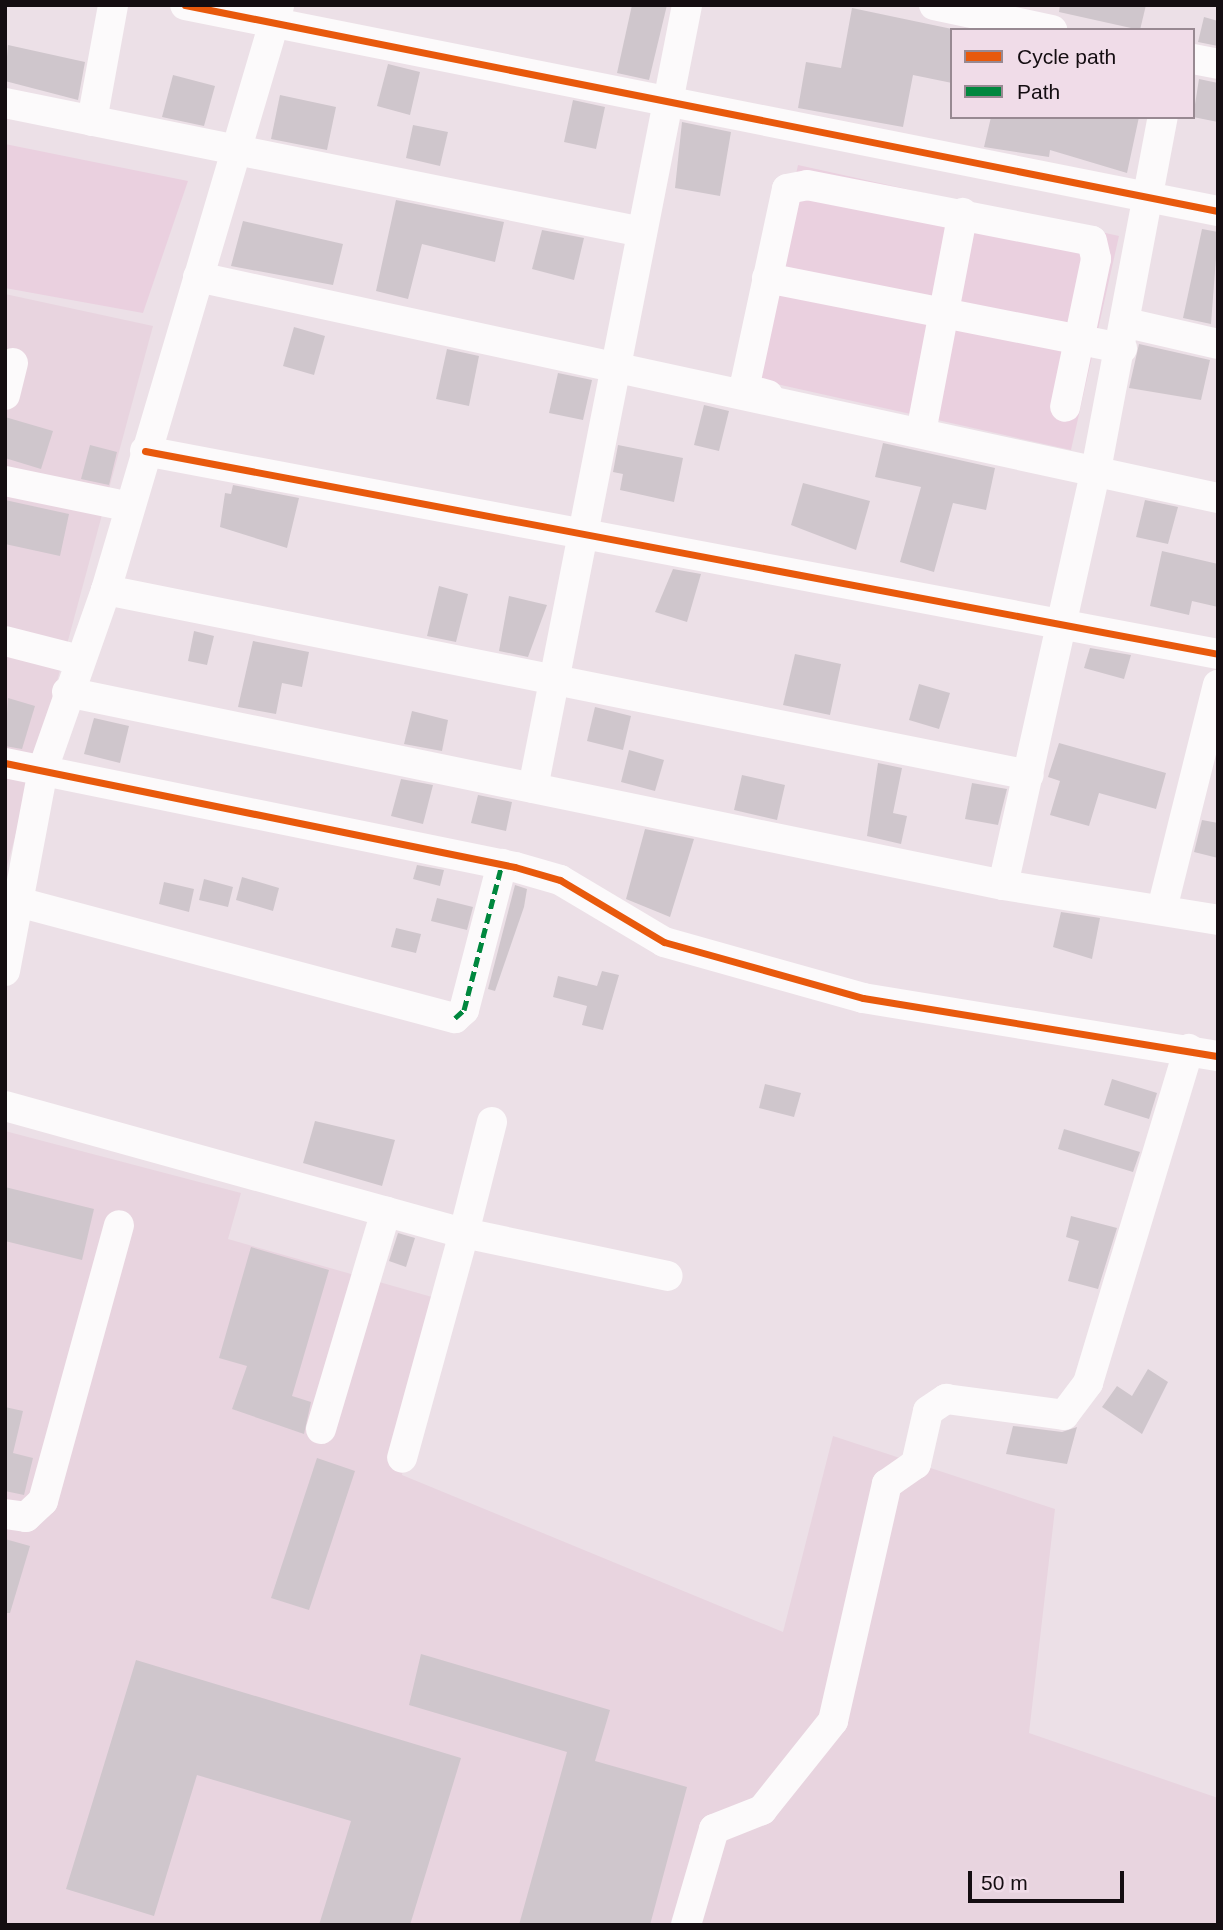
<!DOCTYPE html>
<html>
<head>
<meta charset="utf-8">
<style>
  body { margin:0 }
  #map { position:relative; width:1223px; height:1930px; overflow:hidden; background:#ece0e7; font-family:Arial,sans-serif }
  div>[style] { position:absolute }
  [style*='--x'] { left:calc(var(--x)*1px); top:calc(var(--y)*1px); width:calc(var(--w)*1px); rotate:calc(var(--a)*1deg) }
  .built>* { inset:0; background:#e8d4df }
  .green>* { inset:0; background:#ead0df }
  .building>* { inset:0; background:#cfc6cc }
  .minor>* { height:30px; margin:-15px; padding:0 15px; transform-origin:15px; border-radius:15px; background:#fcfafb }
  .quiet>* { height:5px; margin-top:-2.5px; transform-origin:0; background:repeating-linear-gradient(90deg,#00873e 0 10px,transparent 0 15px) }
  .cycleway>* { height:7px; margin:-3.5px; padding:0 3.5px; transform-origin:3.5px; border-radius:3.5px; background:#e8590c }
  span { translate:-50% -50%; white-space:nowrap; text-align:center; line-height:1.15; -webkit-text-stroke:5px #f0dce8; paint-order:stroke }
  .frame { position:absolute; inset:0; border:7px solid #140d11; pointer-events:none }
  .legend { position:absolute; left:950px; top:28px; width:245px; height:91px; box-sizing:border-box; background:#f0dce8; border:2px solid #988992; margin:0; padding:9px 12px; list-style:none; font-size:21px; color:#140d11 }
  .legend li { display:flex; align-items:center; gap:14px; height:35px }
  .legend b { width:35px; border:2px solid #988992 }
  .scale { position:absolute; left:968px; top:1871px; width:156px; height:32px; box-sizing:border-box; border:4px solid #140d11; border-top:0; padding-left:9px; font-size:21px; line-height:24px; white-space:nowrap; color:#140d11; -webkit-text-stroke:5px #f0dce8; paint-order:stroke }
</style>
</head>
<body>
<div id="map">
  <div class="built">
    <i style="clip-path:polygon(5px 294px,153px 326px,5px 874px)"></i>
    <i style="clip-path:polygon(5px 1131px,241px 1193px,228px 1239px,439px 1299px,402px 1475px,783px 1632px,833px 1436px,1055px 1509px,1029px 1733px,1218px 1798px,1218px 1925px,5px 1925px)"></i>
  </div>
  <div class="green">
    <i style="clip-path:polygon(5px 144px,188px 181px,143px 313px,5px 288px)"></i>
    <i style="clip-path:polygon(798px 165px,1119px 236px,1071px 450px,750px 378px)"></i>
  </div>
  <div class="building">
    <i style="clip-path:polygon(632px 5px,667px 5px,649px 80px,617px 73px)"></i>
    <i style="clip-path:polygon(1060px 5px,1146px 5px,1140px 30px,1059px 12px)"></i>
    <i style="clip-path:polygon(852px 8px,952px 29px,952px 83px,913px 75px,903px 127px,798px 108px,806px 62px,841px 68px)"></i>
    <i style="clip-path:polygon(1204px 17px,1218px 21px,1218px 46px,1198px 42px)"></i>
    <i style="clip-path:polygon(8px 45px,85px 62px,78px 100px,5px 81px)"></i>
    <i style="clip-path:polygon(388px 64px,420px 72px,410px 115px,377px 106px)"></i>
    <i style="clip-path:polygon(173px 75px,215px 86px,204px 126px,162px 117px)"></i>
    <i style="clip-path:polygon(1199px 79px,1218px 83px,1218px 122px,1193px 117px)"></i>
    <i style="clip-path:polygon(280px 95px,336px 107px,327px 150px,271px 139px)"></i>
    <i style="clip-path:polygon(573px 100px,605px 107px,596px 149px,564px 142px)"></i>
    <i style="clip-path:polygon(991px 117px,1139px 117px,1127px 173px,1050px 150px,1049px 157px,984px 147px)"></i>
    <i style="clip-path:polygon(682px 122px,731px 132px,720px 196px,675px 188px)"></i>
    <i style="clip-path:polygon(413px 125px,448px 132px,440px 166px,406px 158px)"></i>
    <i style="clip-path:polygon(396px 200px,504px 222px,495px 262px,422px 244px,408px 299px,376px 291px)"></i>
    <i style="clip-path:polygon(243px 221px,343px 244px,333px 285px,231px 266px)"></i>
    <i style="clip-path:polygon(1202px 229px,1218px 232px,1211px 324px,1183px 318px)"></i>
    <i style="clip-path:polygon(542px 230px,584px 238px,574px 280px,532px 269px)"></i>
    <i style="clip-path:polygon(294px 327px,325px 336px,314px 375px,283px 366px)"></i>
    <i style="clip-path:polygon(1139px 344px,1210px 360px,1201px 400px,1129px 388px)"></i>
    <i style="clip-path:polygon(447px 349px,479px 356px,469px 406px,436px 399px)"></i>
    <i style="clip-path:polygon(558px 373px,592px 380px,583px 420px,549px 413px)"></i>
    <i style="clip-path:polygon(704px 405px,729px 411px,719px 451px,694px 445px)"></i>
    <i style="clip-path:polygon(5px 417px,53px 431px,41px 469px,5px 458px)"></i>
    <i style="clip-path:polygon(883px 443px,995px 468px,986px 510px,953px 503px,934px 572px,900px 562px,921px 487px,875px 477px)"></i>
    <i style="clip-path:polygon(90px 445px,117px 452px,109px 485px,81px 479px)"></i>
    <i style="clip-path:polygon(618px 445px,683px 458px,674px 502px,620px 490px,623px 474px,613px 472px)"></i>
    <i style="clip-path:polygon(803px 483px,870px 501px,856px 550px,791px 525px)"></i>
    <i style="clip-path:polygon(233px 485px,299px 498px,287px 548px,220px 527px,225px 493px,231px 494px)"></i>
    <i style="clip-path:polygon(5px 500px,69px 514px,60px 556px,5px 544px)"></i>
    <i style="clip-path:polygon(1145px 500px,1178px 507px,1168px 544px,1136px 537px)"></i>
    <i style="clip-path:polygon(1162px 551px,1218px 564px,1218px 607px,1192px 601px,1189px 615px,1150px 606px)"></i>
    <i style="clip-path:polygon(673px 569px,701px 574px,687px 622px,655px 612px)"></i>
    <i style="clip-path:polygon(439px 586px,468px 594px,456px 642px,427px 636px)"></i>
    <i style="clip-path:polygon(509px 596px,547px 605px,528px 657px,499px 651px)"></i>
    <i style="clip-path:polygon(194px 631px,214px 636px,207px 665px,188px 661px)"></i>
    <i style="clip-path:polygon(253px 641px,309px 652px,302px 687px,282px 683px,276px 714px,238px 707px)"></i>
    <i style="clip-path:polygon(1090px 648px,1131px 655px,1124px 679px,1084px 668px)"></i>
    <i style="clip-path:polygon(795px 654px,841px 664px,830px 715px,783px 705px)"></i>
    <i style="clip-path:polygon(919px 684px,950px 693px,939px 729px,909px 720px)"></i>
    <i style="clip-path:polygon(8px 698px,35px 706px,22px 749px,5px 746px)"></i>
    <i style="clip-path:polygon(595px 707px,631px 716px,623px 750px,587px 741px)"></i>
    <i style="clip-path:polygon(412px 711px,448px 720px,442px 751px,404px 744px)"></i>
    <i style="clip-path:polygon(94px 718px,129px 726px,120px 763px,84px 754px)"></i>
    <i style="clip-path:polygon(1059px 743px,1166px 773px,1156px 809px,1099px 793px,1089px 826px,1050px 815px,1060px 781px,1048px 777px)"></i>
    <i style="clip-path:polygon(629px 750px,664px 760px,655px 791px,621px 782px)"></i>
    <i style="clip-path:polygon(878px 763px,902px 768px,893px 813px,907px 816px,901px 844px,867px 836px)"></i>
    <i style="clip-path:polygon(742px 775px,785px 785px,777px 820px,734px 810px)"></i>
    <i style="clip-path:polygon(401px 779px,433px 785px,423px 824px,391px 816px)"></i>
    <i style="clip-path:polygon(972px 783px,1007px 789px,998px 825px,965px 819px)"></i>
    <i style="clip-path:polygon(478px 795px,512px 802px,506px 831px,471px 823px)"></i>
    <i style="clip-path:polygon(1202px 820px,1218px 823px,1218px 858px,1194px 852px)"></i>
    <i style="clip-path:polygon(645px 829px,694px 839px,670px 917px,626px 899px)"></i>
    <i style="clip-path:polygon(417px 865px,444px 870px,440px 886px,413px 879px)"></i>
    <i style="clip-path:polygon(242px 877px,279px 888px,273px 911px,236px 900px)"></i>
    <i style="clip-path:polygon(204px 879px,233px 887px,228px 907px,199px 900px)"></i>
    <i style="clip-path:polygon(164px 882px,194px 889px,189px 912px,159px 904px)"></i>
    <i style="clip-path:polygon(515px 885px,527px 889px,524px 907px,495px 991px,488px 989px)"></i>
    <i style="clip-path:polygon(437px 898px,473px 907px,467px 930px,431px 921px)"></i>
    <i style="clip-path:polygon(1061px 912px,1100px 918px,1092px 959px,1053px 947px)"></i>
    <i style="clip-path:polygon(396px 928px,421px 934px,416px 953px,391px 947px)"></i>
    <i style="clip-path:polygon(602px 971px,619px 975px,603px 1030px,582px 1025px,587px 1006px,553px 997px,558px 976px,597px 986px)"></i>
    <i style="clip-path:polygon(1112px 1079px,1157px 1093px,1149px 1119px,1104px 1105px)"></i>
    <i style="clip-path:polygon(765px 1084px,801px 1093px,794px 1117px,759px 1108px)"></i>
    <i style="clip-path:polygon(315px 1121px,395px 1140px,382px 1186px,303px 1163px)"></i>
    <i style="clip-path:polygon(1064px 1129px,1140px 1152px,1133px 1172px,1058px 1149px)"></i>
    <i style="clip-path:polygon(5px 1187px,94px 1209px,82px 1260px,5px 1241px)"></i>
    <i style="clip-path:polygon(1071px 1216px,1117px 1228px,1098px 1289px,1068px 1281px,1079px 1241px,1066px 1237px)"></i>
    <i style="clip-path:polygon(398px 1233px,415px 1238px,406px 1267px,389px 1261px)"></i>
    <i style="clip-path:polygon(251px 1247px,329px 1270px,292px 1396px,311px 1402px,304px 1434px,232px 1409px,247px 1366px,219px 1358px)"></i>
    <i style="clip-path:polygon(1148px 1369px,1168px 1382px,1142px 1434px,1102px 1407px,1117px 1386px,1132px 1396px)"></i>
    <i style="clip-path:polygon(5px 1407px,23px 1411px,13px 1453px,33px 1458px,24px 1495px,5px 1491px)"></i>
    <i style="clip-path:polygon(1013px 1426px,1062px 1432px,1077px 1427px,1067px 1464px,1006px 1454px)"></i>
    <i style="clip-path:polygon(317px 1458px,355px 1471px,309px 1610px,271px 1598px)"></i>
    <i style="clip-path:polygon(5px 1539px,30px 1546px,10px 1613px,5px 1613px)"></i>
    <i style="clip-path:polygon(421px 1654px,610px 1710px,595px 1761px,687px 1787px,650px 1925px,519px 1925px,567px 1752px,409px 1705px)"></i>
    <i style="clip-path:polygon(136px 1660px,461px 1758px,410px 1925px,319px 1925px,351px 1821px,197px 1775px,154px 1916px,66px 1889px)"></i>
  </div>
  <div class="minor">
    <i style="--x:185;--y:5;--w:1053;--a:11.28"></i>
    <i style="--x:934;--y:5;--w:121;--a:12"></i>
    <i style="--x:1193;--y:59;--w:25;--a:11"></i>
    <i style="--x:5;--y:103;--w:650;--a:11.45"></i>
    <i style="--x:92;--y:121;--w:118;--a:-79.7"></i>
    <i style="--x:198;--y:277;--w:1044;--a:12.23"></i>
    <i style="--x:767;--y:278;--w:362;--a:11.2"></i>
    <i style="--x:1127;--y:323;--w:93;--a:13"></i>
    <i style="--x:5;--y:395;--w:33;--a:-76"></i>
    <i style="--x:768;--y:395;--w:20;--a:-165"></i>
    <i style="--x:749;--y:390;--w:10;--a:-107"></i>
    <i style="--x:746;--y:380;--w:195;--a:-77.9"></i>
    <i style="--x:787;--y:189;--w:20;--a:-11"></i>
    <i style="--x:807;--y:185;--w:290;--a:11.1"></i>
    <i style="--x:1092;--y:241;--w:18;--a:77"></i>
    <i style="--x:1096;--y:259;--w:151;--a:101.8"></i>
    <i style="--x:922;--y:427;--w:218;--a:-79.2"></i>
    <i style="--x:145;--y:451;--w:1092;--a:10.71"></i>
    <i style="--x:5;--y:481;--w:124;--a:11.7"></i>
    <i style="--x:106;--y:590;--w:941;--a:11.33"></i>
    <i style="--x:5;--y:641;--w:76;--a:14.4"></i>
    <i style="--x:67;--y:692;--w:956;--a:11.65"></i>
    <i style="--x:1003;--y:885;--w:218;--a:9.2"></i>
    <i style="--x:5;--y:763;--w:520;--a:11.53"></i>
    <i style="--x:515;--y:867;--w:47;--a:16.1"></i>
    <i style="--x:560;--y:880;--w:121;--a:30.8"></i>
    <i style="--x:664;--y:942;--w:207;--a:15.7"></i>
    <i style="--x:863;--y:998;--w:360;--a:9.3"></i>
    <i style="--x:533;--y:788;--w:798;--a:-78.87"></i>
    <i style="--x:1003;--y:885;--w:425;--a:-77.4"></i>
    <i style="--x:1096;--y:470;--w:359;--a:-79.3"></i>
    <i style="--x:22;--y:903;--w:448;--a:14.9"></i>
    <i style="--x:455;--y:1018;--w:12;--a:-42"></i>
    <i style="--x:464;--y:1010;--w:151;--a:-75.4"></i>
    <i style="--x:1162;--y:909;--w:231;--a:-76"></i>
    <i style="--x:5;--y:971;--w:206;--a:-79.3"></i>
    <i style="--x:43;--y:769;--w:190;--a:-70.6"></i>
    <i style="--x:106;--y:590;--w:609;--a:-73.5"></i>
    <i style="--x:5;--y:1106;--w:476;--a:15.5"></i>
    <i style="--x:464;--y:1233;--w:233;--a:105.4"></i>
    <i style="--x:492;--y:1122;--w:114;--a:104.2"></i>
    <i style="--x:464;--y:1233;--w:208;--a:11.9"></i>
    <i style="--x:321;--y:1429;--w:227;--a:-73.4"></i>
    <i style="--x:5;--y:1514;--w:21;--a:8"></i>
    <i style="--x:26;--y:1517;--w:23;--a:-43"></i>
    <i style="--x:43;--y:1501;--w:286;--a:-74.6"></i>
    <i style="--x:686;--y:1925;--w:100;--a:-73.7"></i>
    <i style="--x:714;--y:1829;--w:52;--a:-21.6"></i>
    <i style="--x:762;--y:1810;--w:114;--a:-51.4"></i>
    <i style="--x:833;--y:1721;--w:243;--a:-77.2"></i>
    <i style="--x:887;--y:1484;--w:35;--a:-35"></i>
    <i style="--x:916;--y:1464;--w:54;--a:-77.2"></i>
    <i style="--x:928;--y:1411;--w:22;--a:-34"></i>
    <i style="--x:946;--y:1399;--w:119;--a:7.7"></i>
    <i style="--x:1064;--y:1415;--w:40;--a:-53"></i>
    <i style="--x:1088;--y:1383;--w:349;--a:-73.2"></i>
  </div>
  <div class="quiet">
    <i style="--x:455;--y:1018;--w:12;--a:-42"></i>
    <i style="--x:464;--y:1010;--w:151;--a:-75.4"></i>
  </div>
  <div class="cycleway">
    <i style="--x:185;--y:5;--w:1053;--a:11.28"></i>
    <i style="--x:145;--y:451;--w:1092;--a:10.71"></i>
    <i style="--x:5;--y:763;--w:520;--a:11.53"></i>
    <i style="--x:515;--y:867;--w:47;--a:16.1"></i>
    <i style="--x:560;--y:880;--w:121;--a:30.8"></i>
    <i style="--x:664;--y:942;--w:207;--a:15.7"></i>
    <i style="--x:863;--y:998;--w:360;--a:9.3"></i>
  </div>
  <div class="frame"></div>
  <ul class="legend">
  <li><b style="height:9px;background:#e8590c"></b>Cycle path</li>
  <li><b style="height:9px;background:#00873e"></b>Path</li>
  </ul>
  <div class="scale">50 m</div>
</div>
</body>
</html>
